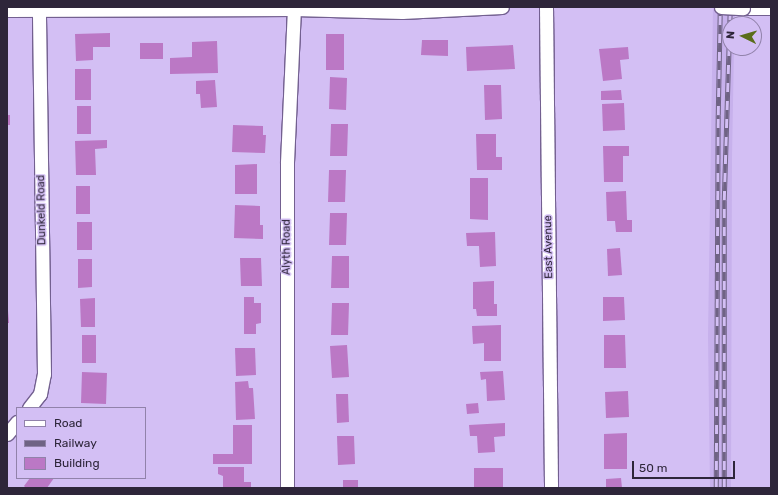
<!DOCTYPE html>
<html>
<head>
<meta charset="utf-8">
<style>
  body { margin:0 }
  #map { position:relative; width:778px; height:495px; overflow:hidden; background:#d3bff4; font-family:Rubik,sans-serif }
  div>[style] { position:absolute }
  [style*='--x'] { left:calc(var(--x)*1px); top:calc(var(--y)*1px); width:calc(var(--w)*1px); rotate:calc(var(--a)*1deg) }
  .built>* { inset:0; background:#c7b1ec }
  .building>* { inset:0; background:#bb78c5 }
  .roads { filter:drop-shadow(1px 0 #736090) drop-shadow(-1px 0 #736090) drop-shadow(0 1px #736090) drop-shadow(0 -1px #736090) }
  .minor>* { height:13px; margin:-6.5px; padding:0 6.5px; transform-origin:6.5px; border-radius:6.5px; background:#fff }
  .rail>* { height:4.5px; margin-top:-2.25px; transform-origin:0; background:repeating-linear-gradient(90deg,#d3bff4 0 9px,#6f6384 0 18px); box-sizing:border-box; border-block:1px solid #6f6384 }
  .bridges { filter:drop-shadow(1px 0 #736090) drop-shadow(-1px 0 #736090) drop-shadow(0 1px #736090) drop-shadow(0 -1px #736090) }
  .minor-bridge>* { height:13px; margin:-6.5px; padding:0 6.5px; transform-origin:6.5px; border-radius:6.5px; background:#fff }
  span { translate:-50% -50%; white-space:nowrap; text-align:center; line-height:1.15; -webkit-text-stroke:3px #d3bff4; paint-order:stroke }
  .street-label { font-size:11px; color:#2e263a }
  .frame { position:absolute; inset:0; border:8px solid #2e263a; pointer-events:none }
  .legend { position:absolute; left:16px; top:407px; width:130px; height:72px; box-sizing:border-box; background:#d3bff4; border:1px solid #9182aa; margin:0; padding:5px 7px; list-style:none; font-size:12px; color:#2e263a }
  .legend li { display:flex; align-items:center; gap:8px; height:20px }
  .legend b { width:20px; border:1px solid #9182aa }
  .north { position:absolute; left:722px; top:16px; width:40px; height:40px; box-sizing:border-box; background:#d3bff4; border:1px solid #9182aa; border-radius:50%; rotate:275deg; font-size:11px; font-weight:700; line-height:16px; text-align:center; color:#2e263a }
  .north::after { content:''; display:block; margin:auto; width:14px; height:18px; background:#5a6d1b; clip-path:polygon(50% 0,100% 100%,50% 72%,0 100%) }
  .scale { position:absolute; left:632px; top:461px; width:103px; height:18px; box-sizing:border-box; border:2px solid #2e263a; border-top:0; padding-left:5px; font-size:12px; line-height:14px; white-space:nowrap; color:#2e263a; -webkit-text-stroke:3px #d3bff4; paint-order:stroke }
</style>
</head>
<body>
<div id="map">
  <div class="built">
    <i style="clip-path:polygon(713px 7px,735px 7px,735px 24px,730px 24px,730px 48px,734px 48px,732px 158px,731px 488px,710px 488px,708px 337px)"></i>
  </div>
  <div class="building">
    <i style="clip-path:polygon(110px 33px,110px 47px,93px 47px,93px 60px,76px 61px,75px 34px)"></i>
    <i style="clip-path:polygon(326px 34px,344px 34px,344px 70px,326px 70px)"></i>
    <i style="clip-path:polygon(422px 40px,448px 40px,448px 56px,421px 55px)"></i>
    <i style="clip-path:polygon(217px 41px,218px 73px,170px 74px,170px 58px,192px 57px,192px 42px)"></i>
    <i style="clip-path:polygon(140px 43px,163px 43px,163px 59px,140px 59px)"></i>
    <i style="clip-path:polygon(513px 45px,515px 69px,467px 71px,466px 47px)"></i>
    <i style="clip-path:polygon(628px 47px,629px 59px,620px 60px,622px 79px,603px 81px,599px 49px)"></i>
    <i style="clip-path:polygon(75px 69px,91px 69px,91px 100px,75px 100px)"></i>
    <i style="clip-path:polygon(330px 77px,347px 78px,346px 110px,329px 109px)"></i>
    <i style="clip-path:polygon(215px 80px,217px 107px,201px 108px,200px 94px,196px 94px,196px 81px)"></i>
    <i style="clip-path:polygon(484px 85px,501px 85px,502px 119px,485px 120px)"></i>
    <i style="clip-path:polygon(621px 90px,622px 100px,601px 100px,601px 91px)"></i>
    <i style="clip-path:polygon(624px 103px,625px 130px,603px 131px,602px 104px)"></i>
    <i style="clip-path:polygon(77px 106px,91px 106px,91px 134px,77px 134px)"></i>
    <i style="clip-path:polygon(7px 115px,10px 115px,10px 125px,7px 125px)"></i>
    <i style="clip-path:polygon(331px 124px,348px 124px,347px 156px,330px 156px)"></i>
    <i style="clip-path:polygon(233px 125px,263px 126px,263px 135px,266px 135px,265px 153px,232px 152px)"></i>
    <i style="clip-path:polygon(476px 134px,496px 134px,496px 157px,502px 157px,502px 170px,477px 170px)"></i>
    <i style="clip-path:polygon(107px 140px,107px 148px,95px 149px,96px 175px,76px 175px,75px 141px)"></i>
    <i style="clip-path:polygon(603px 146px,629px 146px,629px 156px,623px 156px,623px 182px,604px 182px)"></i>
    <i style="clip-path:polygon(257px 164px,257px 194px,235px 194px,235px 165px)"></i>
    <i style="clip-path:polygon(329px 170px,346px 170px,345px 202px,328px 202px)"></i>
    <i style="clip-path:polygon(470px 178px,488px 178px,488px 220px,470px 219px)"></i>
    <i style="clip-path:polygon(76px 186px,90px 186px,90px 214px,76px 214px)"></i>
    <i style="clip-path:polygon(626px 191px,627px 220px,632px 220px,632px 232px,616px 232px,615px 221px,607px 221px,606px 192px)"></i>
    <i style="clip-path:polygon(235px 205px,260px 206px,260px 225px,263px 225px,263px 239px,234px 238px)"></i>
    <i style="clip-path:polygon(330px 213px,347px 213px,346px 245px,329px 245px)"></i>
    <i style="clip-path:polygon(77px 222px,92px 222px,92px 250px,77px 250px)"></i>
    <i style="clip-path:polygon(495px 232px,496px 266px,480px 267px,479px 246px,467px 246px,466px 233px)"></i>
    <i style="clip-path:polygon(620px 248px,622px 275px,608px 276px,607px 249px)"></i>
    <i style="clip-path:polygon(332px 256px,349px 256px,349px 288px,331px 288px)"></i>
    <i style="clip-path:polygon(240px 258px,261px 258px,262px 286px,241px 286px)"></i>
    <i style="clip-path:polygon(78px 259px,92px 259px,92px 287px,78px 288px)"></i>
    <i style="clip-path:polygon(494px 281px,494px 304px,497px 304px,497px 316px,477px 316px,476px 309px,473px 309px,473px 282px)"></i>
    <i style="clip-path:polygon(244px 297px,254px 297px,254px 303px,261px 303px,261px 323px,256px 324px,256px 334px,244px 334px)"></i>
    <i style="clip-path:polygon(603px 297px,624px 297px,625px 320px,603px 321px)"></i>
    <i style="clip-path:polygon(7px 298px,9px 323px,7px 323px)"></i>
    <i style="clip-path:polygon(95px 298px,95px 327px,81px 327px,80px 299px)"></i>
    <i style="clip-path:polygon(332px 303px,349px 303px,348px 335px,331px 335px)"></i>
    <i style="clip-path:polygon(501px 325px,501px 361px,484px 361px,484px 343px,473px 344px,472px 326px)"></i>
    <i style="clip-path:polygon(82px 335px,96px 335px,96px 363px,82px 363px)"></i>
    <i style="clip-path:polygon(604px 335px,625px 335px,626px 368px,604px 368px)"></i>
    <i style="clip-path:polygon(347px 345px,349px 377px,332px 378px,330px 346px)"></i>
    <i style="clip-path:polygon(235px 348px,255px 348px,256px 375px,236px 376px)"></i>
    <i style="clip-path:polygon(503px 371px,505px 400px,487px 401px,486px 379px,481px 380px,480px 372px)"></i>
    <i style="clip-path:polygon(82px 372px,107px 373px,106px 404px,81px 403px)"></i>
    <i style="clip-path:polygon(248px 381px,249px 388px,253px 388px,255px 419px,236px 420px,235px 382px)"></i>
    <i style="clip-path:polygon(628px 391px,629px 417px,606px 418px,605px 392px)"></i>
    <i style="clip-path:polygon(336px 394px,348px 394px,349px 422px,337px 423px)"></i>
    <i style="clip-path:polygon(478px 403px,479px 413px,467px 414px,466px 404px)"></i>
    <i style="clip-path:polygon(505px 423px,505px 436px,494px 437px,495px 452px,478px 453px,477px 436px,470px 436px,469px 425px)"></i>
    <i style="clip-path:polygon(233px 425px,252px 425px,252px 464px,213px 464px,213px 454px,233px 454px)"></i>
    <i style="clip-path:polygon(627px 433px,627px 469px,604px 469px,604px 434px)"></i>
    <i style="clip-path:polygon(337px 436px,354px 436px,355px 464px,338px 465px)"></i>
    <i style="clip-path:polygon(218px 467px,244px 467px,244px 482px,251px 482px,251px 488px,223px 488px,223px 476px,218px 474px)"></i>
    <i style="clip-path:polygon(474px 468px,503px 468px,503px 488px,474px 488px)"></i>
    <i style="clip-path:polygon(30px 478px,54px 478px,47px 488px,26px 488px,24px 486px)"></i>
    <i style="clip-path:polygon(621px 478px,622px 488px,606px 488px,606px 479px)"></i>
    <i style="clip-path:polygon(343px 480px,358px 480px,358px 488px,343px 488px)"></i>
  </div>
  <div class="roads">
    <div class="minor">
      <i style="--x:546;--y:7;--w:481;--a:89.4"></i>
      <i style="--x:743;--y:8;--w:28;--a:0"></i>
      <i style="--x:7;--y:10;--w:287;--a:-0.2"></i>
      <i style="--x:294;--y:9;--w:108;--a:1.6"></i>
      <i style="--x:402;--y:12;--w:100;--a:-2.9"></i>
      <i style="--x:29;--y:408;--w:18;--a:-52"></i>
      <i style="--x:40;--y:394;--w:20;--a:-79"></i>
      <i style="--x:44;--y:374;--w:367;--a:-90.8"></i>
      <i style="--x:7;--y:434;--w:16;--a:-50"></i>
      <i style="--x:287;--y:488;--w:326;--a:-90"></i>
      <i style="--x:287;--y:162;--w:155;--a:-87.4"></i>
    </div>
  </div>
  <div class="rail">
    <i style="--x:716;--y:488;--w:373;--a:-89.7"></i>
    <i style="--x:718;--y:115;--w:108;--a:-88.9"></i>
    <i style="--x:724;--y:488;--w:288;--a:-90"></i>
    <i style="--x:724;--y:200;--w:193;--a:-88.2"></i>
  </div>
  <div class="bridges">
    <div class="minor-bridge">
      <i style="--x:721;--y:7;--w:22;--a:3"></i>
    </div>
  </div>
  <div class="street-label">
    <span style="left:42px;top:210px;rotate:-91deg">Dunkeld Road</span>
    <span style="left:287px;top:247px;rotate:-90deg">Alyth Road</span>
    <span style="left:549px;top:247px;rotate:-91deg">East Avenue</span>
  </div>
  <div class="frame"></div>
  <ul class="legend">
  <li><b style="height:5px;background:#fff"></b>Road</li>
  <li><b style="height:5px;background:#6f6384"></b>Railway</li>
  <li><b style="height:11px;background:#bb78c5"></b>Building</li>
  </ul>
  <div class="north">N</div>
  <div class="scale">50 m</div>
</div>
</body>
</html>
